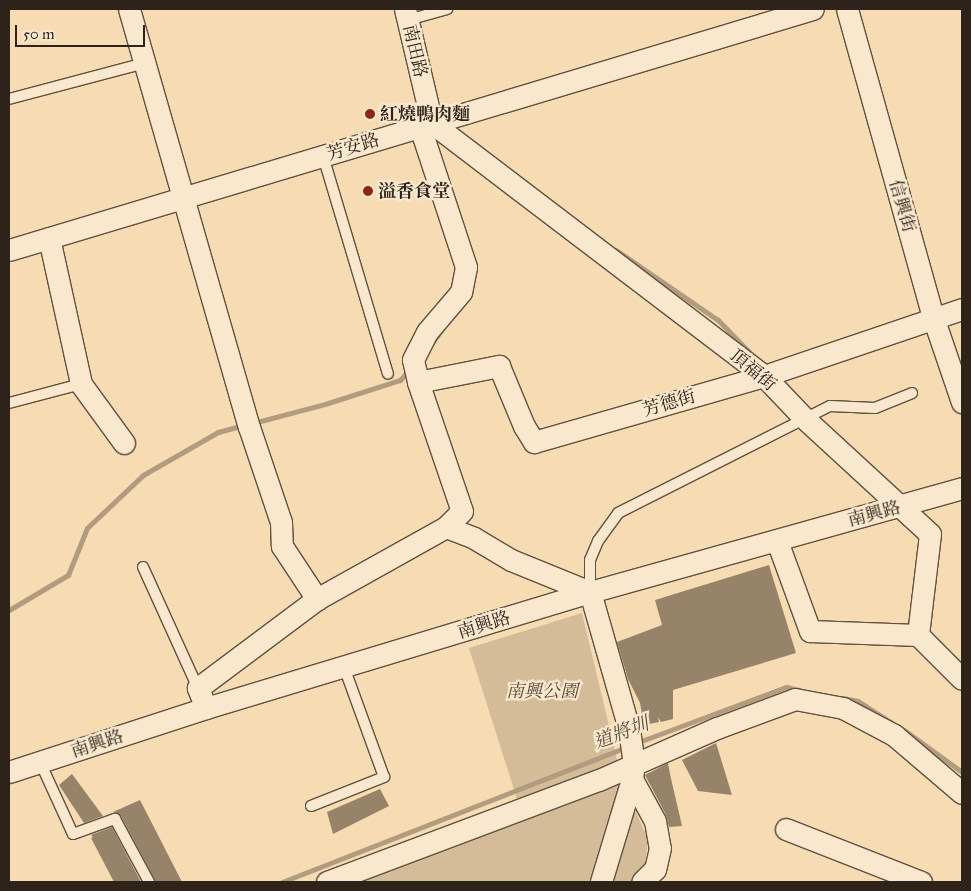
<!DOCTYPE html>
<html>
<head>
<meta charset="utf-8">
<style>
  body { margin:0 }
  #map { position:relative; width:971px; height:891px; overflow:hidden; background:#f7dbb3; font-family:"IM FELL Great Primer","Noto Serif TC",serif }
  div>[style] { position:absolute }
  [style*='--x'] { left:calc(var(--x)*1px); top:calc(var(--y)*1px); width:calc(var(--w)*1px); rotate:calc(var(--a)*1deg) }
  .green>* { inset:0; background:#d5bc99 }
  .stream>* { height:5px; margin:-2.5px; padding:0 2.5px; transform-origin:2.5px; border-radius:2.5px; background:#b29c7f }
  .building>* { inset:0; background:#96836a }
  .roads { filter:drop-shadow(1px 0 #605140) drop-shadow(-1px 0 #605140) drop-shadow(0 1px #605140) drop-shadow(0 -1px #605140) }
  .service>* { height:10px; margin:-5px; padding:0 5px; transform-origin:5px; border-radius:5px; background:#fae8ce }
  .minor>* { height:21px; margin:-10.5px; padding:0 10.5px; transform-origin:10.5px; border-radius:10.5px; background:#fae8ce }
  .dots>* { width:14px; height:14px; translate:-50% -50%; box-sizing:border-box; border:2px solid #fae8ce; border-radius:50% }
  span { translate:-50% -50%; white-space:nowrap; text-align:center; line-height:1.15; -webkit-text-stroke:4.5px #fae8ce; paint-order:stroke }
  .street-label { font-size:18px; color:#2d231a }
  .poi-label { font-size:18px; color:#2d231a; font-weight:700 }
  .left { translate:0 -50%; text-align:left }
  .park-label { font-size:18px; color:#57493a; font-style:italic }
  .water-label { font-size:19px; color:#5c4d3d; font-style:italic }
  .frame { position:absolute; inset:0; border:10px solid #2d231a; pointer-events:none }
  .scale { position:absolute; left:15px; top:25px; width:130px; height:22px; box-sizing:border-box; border:2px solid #2d231a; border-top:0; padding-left:6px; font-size:15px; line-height:18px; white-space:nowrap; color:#2d231a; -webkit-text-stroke:4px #fae8ce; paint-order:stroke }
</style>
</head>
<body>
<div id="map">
  <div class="green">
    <i style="clip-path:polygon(582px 613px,623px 784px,648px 839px,645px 866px,630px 882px,351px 882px,523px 818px,469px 648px)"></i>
  </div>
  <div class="stream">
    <i style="--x:616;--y:250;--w:124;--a:34.5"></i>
    <i style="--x:718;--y:320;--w:50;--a:45.8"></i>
    <i style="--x:429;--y:347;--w:24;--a:-54"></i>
    <i style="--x:253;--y:423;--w:74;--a:-14.8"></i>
    <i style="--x:325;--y:404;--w:79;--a:-17.7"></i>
    <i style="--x:400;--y:380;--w:13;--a:-48"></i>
    <i style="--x:9;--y:610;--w:69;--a:-30.7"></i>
    <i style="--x:68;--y:575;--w:51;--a:-68"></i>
    <i style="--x:87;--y:528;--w:77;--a:-43.4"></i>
    <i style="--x:143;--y:475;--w:86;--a:-29.8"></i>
    <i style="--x:218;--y:432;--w:27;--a:-15"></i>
    <i style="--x:843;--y:698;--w:15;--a:11"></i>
    <i style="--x:858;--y:701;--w:40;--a:32.9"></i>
    <i style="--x:904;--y:730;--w:72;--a:35.9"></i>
    <i style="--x:636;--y:743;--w:160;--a:-20.5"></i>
    <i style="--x:786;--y:687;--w:14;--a:12"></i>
    <i style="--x:282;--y:882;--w:370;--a:-21.4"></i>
  </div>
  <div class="building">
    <i style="clip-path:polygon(769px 565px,796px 653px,673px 690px,673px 719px,661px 722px,658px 717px,659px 722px,644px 725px,640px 703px,628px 679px,617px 642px,662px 625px,655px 600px)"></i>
    <i style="clip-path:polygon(716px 743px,732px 795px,698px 791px,682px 760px)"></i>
    <i style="clip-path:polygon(668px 763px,670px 774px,682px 826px,669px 827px,666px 815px,645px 775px)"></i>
    <i style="clip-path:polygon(72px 774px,103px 816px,84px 823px,59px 785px)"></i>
    <i style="clip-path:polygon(380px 789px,389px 806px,333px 834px,327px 812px)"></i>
    <i style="clip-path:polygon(140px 800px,182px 882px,156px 882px,121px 816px,113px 812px)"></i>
    <i style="clip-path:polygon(112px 827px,141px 882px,114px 882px,91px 838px,93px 837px,91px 835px)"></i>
  </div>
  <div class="roads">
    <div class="service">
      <i style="--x:408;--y:20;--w:41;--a:-15.8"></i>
      <i style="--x:9;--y:99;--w:141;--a:-14.8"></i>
      <i style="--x:323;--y:156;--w:227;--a:73.4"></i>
      <i style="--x:9;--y:403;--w:74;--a:-14.8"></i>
      <i style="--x:143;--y:567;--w:133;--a:65.6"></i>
      <i style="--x:590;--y:592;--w:32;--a:-90"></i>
      <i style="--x:590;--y:560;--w:21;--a:-67"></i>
      <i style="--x:598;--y:541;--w:34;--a:-54"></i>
      <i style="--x:618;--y:513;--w:237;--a:-26.8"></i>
      <i style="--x:830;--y:406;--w:45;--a:2.5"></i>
      <i style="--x:875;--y:408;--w:40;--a:-22"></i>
      <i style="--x:40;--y:762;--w:79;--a:65.4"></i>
      <i style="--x:73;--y:834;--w:45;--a:-19.7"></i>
      <i style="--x:115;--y:819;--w:72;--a:61.6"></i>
      <i style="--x:311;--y:806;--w:79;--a:-21.7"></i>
      <i style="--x:384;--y:777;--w:117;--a:-110"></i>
    </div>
    <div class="minor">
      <i style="--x:129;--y:9;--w:435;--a:74"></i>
      <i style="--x:249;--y:427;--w:100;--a:71.4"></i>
      <i style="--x:281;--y:522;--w:24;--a:88"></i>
      <i style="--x:282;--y:546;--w:64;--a:56.6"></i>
      <i style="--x:405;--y:9;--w:117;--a:76.7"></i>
      <i style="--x:432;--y:123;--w:417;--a:37.3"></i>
      <i style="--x:764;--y:376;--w:58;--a:46.4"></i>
      <i style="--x:804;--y:418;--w:171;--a:42.6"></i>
      <i style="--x:930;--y:534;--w:102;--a:96.8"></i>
      <i style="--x:918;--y:635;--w:62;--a:45"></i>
      <i style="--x:847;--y:9;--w:320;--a:74.4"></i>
      <i style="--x:933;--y:317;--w:90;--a:71.2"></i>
      <i style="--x:420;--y:127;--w:147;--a:71.8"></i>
      <i style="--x:466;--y:267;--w:25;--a:101"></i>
      <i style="--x:461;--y:292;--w:52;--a:130.4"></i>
      <i style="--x:427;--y:332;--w:31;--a:117"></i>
      <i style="--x:413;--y:360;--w:23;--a:77"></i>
      <i style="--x:418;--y:382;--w:136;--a:71.2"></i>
      <i style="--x:462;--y:511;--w:23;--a:135"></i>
      <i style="--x:446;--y:527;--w:30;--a:21"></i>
      <i style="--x:474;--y:538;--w:43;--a:30.7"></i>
      <i style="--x:511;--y:560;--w:85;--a:22.1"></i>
      <i style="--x:590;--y:592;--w:142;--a:74.1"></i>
      <i style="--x:629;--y:729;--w:35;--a:82"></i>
      <i style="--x:634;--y:764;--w:15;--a:98"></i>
      <i style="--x:632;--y:779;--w:108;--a:106.8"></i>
      <i style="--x:49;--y:238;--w:149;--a:77.6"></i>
      <i style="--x:81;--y:384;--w:73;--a:53.9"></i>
      <i style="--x:9;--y:250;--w:839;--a:-16.69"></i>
      <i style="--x:418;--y:382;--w:83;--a:-11.2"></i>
      <i style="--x:499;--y:366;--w:65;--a:67.4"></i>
      <i style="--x:524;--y:426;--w:19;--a:58"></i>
      <i style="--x:534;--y:442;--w:239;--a:-16"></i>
      <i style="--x:764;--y:376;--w:209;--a:-18.7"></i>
      <i style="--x:777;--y:541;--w:96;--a:69.9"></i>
      <i style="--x:810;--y:631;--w:108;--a:2.1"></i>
      <i style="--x:206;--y:708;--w:22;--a:-112"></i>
      <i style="--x:198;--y:688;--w:149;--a:-36.8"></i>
      <i style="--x:317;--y:599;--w:148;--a:-29.2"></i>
      <i style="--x:9;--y:772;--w:207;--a:-18"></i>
      <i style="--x:206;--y:708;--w:401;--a:-16.8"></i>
      <i style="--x:590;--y:592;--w:386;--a:-15.6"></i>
      <i style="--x:632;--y:779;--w:48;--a:61.3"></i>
      <i style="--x:655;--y:821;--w:27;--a:80"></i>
      <i style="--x:660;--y:848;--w:22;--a:103"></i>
      <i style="--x:655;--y:869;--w:18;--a:135"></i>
      <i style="--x:786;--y:829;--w:145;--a:21.4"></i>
      <i style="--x:327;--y:882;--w:290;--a:-20.6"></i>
      <i style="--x:599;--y:780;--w:129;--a:-23.8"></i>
      <i style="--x:717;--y:728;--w:83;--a:-20.4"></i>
      <i style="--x:795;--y:699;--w:49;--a:10.6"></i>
      <i style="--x:843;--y:708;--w:58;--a:27.9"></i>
      <i style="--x:894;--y:735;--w:89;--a:40.5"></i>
    </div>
  </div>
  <div class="dots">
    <i style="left:370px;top:114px;background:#8f2418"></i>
    <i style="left:368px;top:191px;background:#8f2418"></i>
  </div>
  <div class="street-label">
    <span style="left:415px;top:51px;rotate:77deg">南田路</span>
    <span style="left:353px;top:147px;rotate:-17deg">芳安路</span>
    <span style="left:902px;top:206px;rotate:74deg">信興街</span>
    <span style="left:753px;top:370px;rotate:40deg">頂福街</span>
    <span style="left:669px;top:403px;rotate:-16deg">芳德街</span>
    <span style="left:874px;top:514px;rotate:-15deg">南興路</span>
    <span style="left:484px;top:625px;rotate:-17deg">南興路</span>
    <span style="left:97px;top:744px;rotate:-18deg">南興路</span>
  </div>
  <div class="poi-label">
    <span class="left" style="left:380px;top:114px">紅燒鴨肉麵</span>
    <span class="left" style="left:378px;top:191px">溢香食堂</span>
  </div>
  <div class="park-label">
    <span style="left:542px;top:691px">南興公園</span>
  </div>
  <div class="water-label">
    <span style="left:621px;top:733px;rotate:-21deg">道將圳</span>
  </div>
  <div class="frame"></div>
  <div class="scale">50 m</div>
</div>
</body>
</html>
